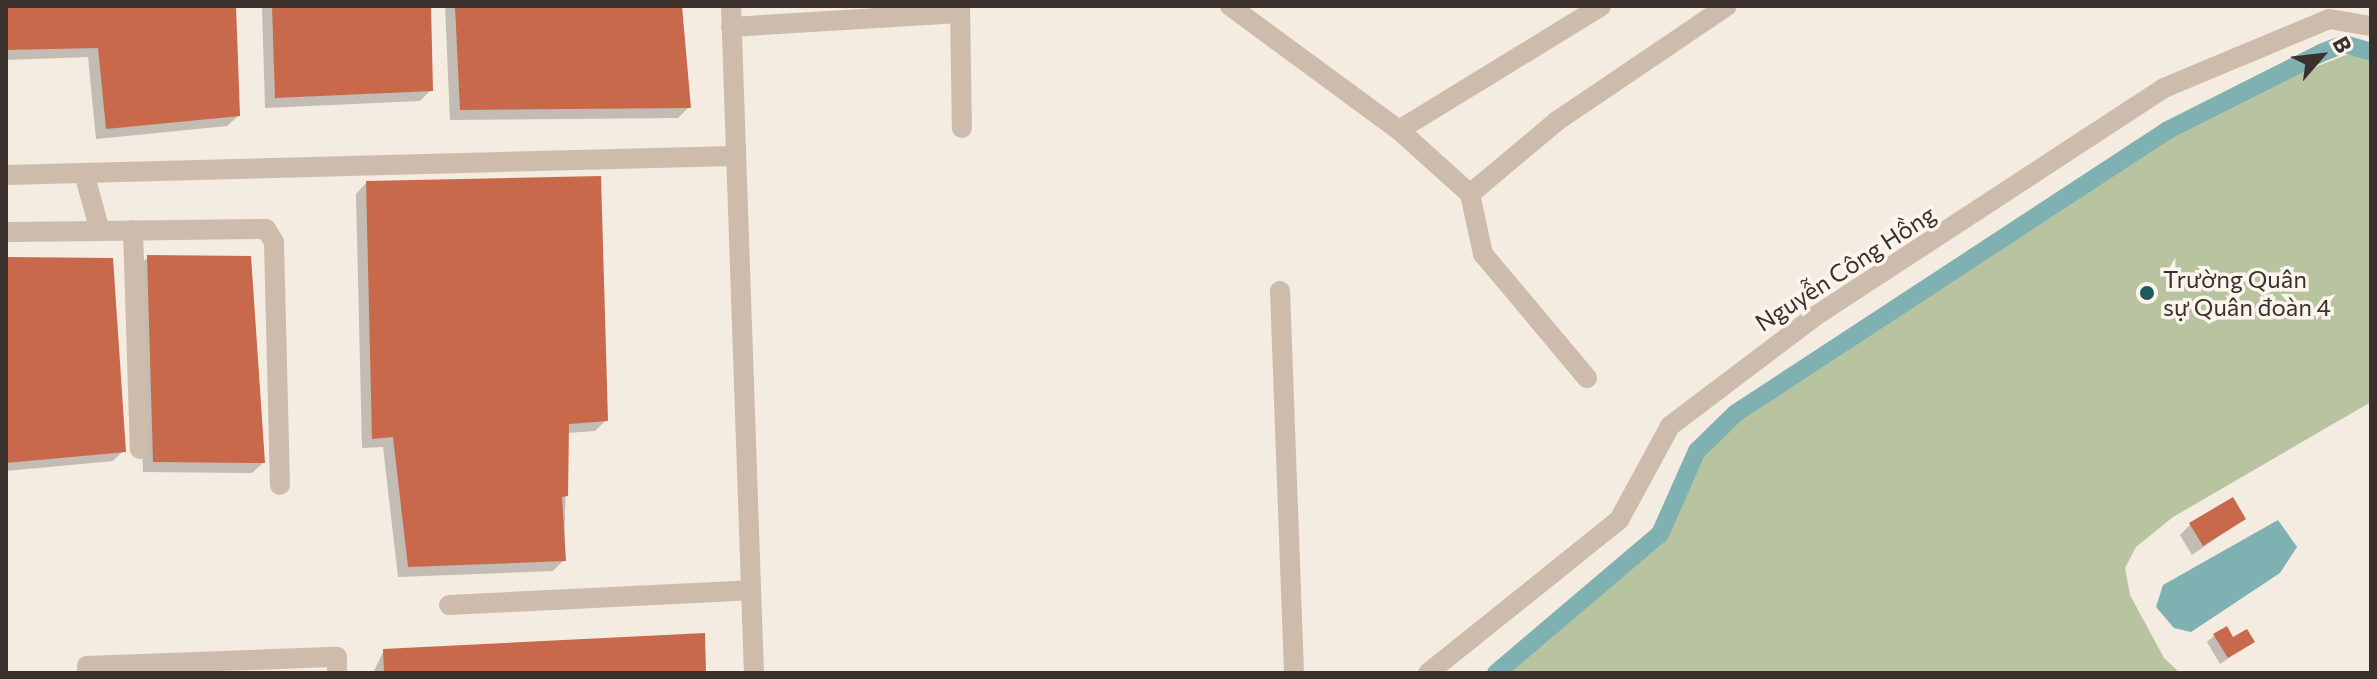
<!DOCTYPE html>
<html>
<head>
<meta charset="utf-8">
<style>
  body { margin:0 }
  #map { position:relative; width:2377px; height:679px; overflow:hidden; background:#f4ebe1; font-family:Commissioner,sans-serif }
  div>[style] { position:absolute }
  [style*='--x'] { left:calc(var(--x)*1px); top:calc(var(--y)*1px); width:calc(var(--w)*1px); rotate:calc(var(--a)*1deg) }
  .green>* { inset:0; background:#b8c4a0 }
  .water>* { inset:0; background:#7fb0b2 }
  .shadow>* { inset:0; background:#0003 }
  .canal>* { height:18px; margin:-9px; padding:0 9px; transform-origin:9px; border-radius:9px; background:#7fb0b2 }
  .building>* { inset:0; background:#c8694b }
  .minor>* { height:20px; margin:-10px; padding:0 10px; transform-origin:10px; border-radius:10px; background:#cdbbac }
  .dots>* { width:22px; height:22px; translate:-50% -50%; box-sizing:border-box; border:4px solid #fbf5ee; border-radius:50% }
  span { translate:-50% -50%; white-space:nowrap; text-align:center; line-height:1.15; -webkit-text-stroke:7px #fbf5ee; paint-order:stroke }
  .street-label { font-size:24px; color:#3b302b }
  .poi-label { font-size:24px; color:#3b302b }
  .left { translate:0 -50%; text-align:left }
  .frame { position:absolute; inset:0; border:8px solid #3b302b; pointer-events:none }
  .north { position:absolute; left:2281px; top:16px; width:80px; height:80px; -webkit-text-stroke:6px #fbf5ee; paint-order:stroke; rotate:62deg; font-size:22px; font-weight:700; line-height:32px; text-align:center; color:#3b302b }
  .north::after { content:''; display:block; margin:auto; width:28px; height:36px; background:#3b302b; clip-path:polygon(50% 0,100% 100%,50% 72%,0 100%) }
</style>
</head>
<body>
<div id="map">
  <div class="green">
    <i style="clip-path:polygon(2351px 53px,2371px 62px,2371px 402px,2173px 517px,2136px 547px,2125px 568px,2130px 595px,2164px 658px,2180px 673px,1500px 673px,1667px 535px,1711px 443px,1733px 422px,2099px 174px,2267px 86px)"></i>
  </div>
  <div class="water">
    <i style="clip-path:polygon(2278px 520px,2297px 547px,2280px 573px,2191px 632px,2174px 628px,2156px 607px,2163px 585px)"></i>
  </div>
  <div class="shadow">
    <i style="clip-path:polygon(6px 6px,234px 6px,238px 116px,227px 126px,96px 139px,88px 57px,6px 60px)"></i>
    <i style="clip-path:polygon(262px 6px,429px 6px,431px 90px,420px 101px,265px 108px)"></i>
    <i style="clip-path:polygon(445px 6px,680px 6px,689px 107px,678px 118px,450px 120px)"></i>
    <i style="clip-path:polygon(366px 183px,606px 420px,595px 431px,567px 433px,564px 560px,553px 571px,398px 577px,383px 447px,362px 448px,356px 194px)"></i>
    <i style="clip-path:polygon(148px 257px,263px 463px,252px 473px,143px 472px,137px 268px)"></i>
    <i style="clip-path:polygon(6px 259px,123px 451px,113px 461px,6px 471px)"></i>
    <i style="clip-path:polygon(2244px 519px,2192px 555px,2180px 535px,2190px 525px)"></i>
    <i style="clip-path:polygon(2214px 636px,2252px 642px,2220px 664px,2207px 642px)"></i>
    <i style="clip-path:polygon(384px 650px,704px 673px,373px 673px)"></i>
  </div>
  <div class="canal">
    <i style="--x:1496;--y:673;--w:215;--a:-40.3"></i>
    <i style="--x:1660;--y:534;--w:91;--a:-66"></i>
    <i style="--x:1697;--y:451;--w:54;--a:-44.3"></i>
    <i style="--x:1736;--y:413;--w:516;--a:-33.23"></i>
    <i style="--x:2168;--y:130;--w:171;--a:-26.7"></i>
    <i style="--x:2321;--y:53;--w:26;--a:-21"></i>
    <i style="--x:2345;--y:44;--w:27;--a:17"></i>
  </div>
  <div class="building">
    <i style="clip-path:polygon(6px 6px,236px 6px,240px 116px,106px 129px,98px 48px,6px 50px)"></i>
    <i style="clip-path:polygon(272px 6px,431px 6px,433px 91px,275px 98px)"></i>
    <i style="clip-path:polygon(455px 6px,682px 6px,691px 108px,460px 110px)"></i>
    <i style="clip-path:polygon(601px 176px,608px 421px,569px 424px,568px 496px,562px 497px,566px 561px,408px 567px,393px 437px,372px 439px,366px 181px)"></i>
    <i style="clip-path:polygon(147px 255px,251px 256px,265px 463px,153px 462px)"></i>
    <i style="clip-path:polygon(6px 257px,113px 258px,126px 452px,6px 463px)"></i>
    <i style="clip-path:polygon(2233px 497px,2246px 519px,2203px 546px,2189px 523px)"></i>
    <i style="clip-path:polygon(2227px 626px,2233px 637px,2247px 629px,2255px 642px,2228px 658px,2213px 634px)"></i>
    <i style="clip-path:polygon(705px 633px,706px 673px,384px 673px,383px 649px)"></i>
  </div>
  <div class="minor">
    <i style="--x:731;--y:6;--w:667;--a:88.03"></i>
    <i style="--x:960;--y:6;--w:122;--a:89.1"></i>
    <i style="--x:1230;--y:6;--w:210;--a:36.3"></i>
    <i style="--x:1399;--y:130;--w:96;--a:42"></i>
    <i style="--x:731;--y:27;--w:229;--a:-3.5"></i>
    <i style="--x:1399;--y:130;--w:237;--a:-31.5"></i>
    <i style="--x:84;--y:173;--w:60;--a:74.6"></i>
    <i style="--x:100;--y:231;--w:166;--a:-0.7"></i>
    <i style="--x:266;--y:229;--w:15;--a:58"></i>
    <i style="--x:274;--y:242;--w:243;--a:88.6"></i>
    <i style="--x:6;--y:175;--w:727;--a:-1.5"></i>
    <i style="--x:133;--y:230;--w:219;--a:88.2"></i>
    <i style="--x:6;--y:232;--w:94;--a:-0.6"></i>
    <i style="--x:1280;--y:291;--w:382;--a:87.9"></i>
    <i style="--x:1587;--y:378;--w:162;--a:-130"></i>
    <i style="--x:1483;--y:254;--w:61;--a:-102.2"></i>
    <i style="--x:1470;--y:194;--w:114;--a:-40"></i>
    <i style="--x:1557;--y:121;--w:205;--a:-34.1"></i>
    <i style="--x:449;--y:605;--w:302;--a:-2.8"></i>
    <i style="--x:87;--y:673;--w:7;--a:-90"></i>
    <i style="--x:87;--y:666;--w:250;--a:-2.1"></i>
    <i style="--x:337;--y:657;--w:16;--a:90"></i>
    <i style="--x:1428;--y:673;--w:245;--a:-38.7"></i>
    <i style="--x:1619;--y:520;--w:107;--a:-61.5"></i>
    <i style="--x:1670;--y:426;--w:184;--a:-37.1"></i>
    <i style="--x:1817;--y:315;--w:415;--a:-33.2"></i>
    <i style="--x:2164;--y:88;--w:179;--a:-22.7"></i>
    <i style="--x:2329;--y:19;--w:43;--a:9.5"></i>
  </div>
  <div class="dots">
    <i style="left:2147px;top:293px;background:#1f5a5e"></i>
  </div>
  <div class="street-label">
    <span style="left:1845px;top:268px;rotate:-33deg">Nguyễn Công Hồng</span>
  </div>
  <div class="poi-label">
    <span class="left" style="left:2163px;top:293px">Trường Quân<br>sự Quân đoàn 4</span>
  </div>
  <div class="frame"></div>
  <div class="north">B</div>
</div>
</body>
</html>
